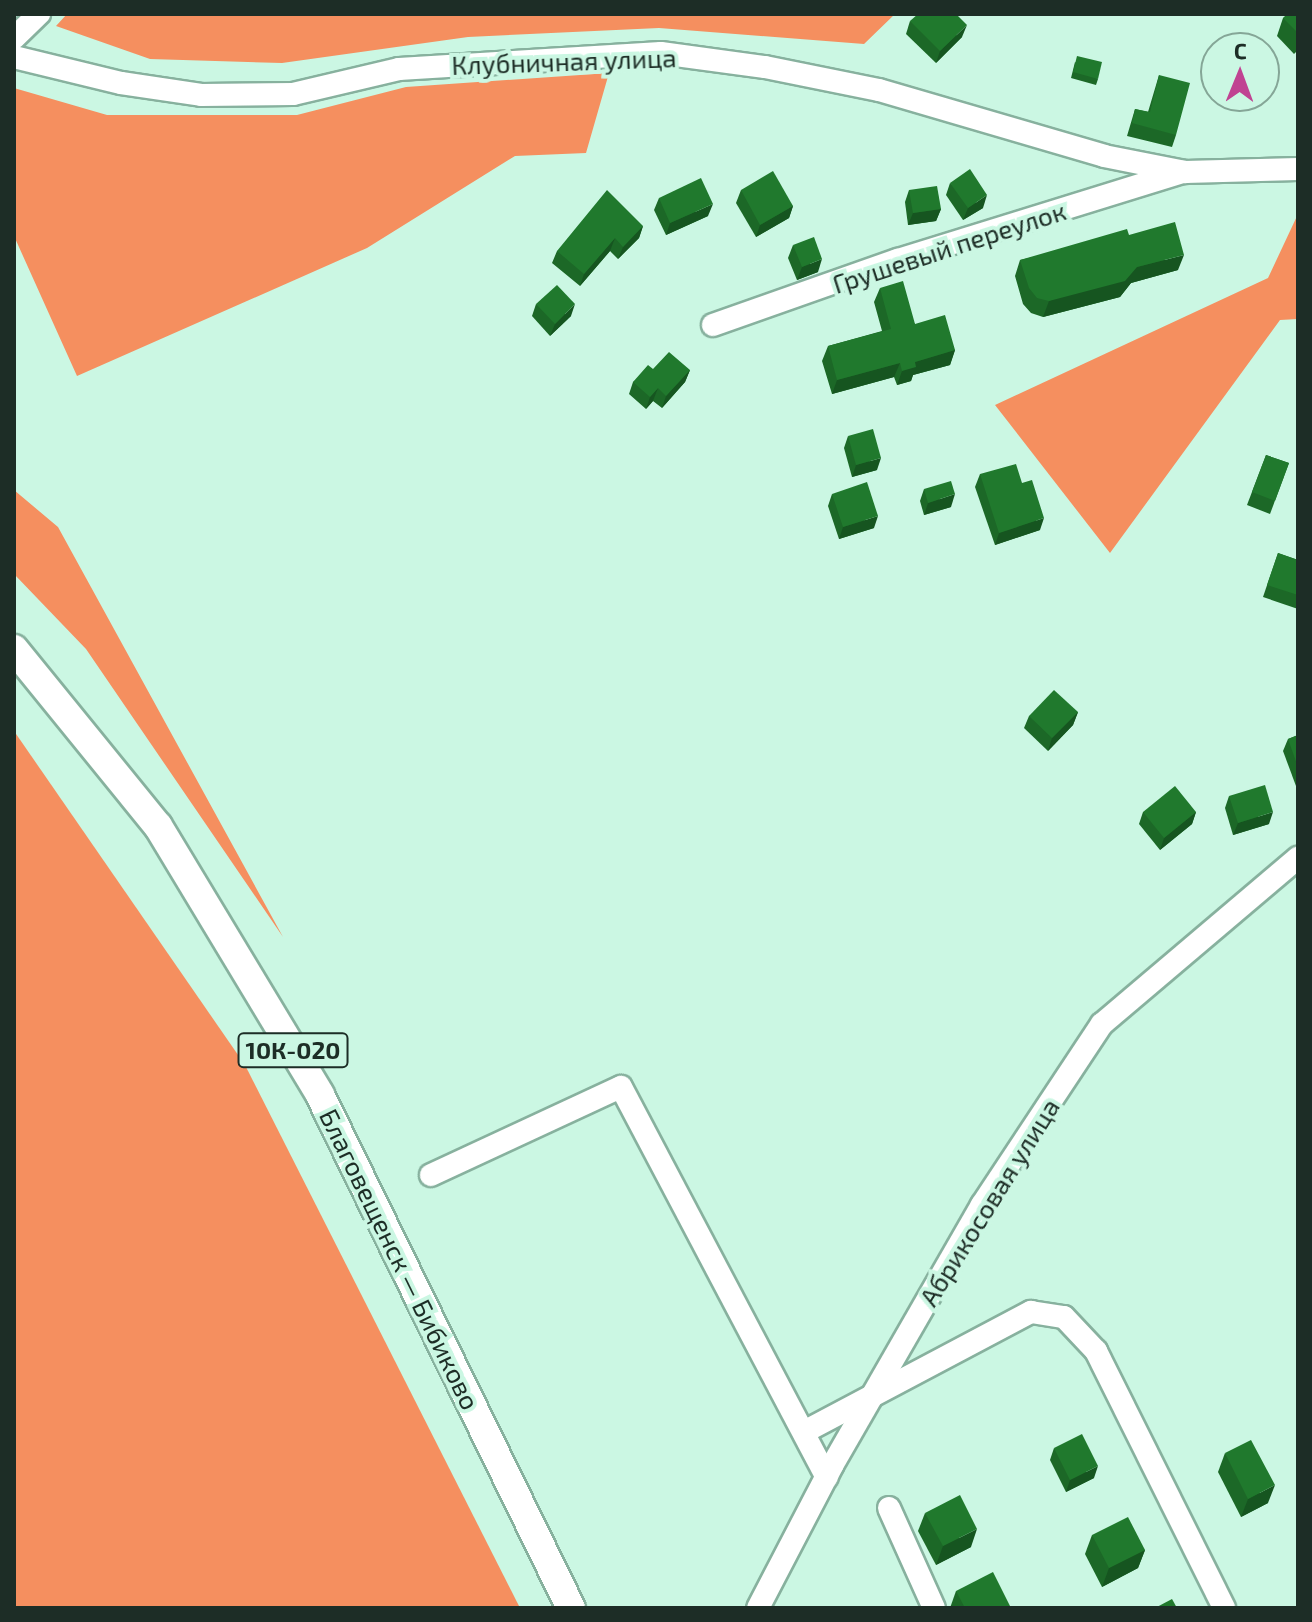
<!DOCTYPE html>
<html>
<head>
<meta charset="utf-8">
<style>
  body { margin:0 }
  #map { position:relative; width:1312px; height:1622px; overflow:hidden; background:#cbf7e3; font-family:"Exo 2",sans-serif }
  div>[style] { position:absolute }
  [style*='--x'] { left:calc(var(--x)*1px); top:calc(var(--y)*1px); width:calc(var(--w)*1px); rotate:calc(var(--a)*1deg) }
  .forest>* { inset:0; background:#f58f5f }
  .roads { filter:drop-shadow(2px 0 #87b19e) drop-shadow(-2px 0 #87b19e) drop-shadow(0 2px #87b19e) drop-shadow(0 -2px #87b19e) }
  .minor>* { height:22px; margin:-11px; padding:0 11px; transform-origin:11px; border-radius:11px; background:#fff }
  .major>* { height:28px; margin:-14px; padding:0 14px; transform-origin:14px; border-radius:14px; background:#fff }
  .wall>* { inset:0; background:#1c6827 }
  .shaded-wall>* { inset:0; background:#165520 }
  .building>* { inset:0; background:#20792d }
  span { translate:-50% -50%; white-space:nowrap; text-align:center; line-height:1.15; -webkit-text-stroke:8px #cbf7e3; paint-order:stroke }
  .shield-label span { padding:2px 6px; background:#cbf7e3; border:2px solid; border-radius:6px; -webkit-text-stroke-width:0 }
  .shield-label { font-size:24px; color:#1d2d26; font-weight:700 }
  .street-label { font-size:26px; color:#1d2d26 }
  .frame { position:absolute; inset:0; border:16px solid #1d2d26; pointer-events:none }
  .north { position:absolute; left:1200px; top:32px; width:80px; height:80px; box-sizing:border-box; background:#cbf7e3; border:2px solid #85a697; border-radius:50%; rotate:1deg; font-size:22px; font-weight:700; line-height:32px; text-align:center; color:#1d2d26 }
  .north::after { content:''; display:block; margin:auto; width:28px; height:36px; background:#c04392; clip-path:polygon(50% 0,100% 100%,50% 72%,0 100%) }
</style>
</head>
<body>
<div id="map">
  <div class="forest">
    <i style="clip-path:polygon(67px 14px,895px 14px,864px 44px,659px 28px,468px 37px,282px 63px,150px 59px,56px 26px)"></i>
    <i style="clip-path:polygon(609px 73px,586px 153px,515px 156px,367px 248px,77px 376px,14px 236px,14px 88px,107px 115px,297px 115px,406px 87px)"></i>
    <i style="clip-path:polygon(1298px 214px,1298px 319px,1280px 320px,1110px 553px,995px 405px,1268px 278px)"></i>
    <i style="clip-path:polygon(14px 490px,58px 527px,283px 937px,86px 649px,14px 574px)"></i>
    <i style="clip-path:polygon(14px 731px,245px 1065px,520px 1608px,14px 1608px)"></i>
  </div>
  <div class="roads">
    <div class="minor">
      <i style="--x:14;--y:38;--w:35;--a:-44"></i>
      <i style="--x:14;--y:57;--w:110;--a:13.7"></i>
      <i style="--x:121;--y:83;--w:81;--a:8.5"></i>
      <i style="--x:201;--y:95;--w:92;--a:-0.6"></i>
      <i style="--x:293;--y:94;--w:109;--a:-13.3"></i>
      <i style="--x:399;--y:69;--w:262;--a:-3.5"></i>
      <i style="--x:661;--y:53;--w:105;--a:7.7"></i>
      <i style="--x:765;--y:67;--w:116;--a:11.4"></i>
      <i style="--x:879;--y:90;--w:234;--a:16.3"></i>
      <i style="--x:1104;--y:156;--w:83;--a:11.2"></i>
      <i style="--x:1185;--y:172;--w:113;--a:-1.5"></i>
      <i style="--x:713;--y:325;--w:196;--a:-19.4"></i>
      <i style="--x:898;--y:260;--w:298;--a:-17.2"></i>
      <i style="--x:431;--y:1175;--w:209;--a:-24.9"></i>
      <i style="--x:621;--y:1087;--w:441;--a:62.2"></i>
      <i style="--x:804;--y:1432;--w:257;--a:-27.9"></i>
      <i style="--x:1031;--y:1312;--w:33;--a:9"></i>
      <i style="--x:1064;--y:1317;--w:47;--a:46.7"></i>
      <i style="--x:1096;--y:1351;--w:287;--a:63.5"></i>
      <i style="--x:889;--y:1508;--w:110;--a:65.8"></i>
      <i style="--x:758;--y:1608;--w:162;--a:-62.5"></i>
      <i style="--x:833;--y:1464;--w:299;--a:-60.1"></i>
      <i style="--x:982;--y:1205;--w:217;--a:-56.5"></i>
      <i style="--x:1102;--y:1024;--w:257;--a:-40.3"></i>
    </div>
    <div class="major">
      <i style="--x:14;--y:649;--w:228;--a:50.9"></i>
      <i style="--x:158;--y:826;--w:314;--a:58.9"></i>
      <i style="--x:320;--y:1095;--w:571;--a:63.93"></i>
    </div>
  </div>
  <div class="wall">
    <i style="clip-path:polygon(1298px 14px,1298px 50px,1294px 54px,1277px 36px,1283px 18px)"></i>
    <i style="clip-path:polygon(910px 21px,962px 37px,936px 63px,906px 34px)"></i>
    <i style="clip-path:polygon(1075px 62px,1098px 79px,1096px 85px,1071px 78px)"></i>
    <i style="clip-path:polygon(1159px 75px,1176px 135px,1172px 147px,1127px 136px,1135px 109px,1148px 112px)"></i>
    <i style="clip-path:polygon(950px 183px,983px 208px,963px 220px,946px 195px)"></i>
    <i style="clip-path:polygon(741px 190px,793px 206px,789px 218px,756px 237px,736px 203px)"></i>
    <i style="clip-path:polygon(909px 190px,941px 209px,936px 221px,908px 225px,905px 202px)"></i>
    <i style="clip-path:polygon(659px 198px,708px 216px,666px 235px,654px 210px)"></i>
    <i style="clip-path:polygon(643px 226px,639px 238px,618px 259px,610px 251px,580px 286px,552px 263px,557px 251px)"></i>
    <i style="clip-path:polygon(1129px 235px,1178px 270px,1131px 283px,1120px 297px,1043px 317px,1031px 313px,1023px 304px,1015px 276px,1020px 260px)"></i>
    <i style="clip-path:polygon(793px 245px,818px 272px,797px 280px,788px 258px)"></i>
    <i style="clip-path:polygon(880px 288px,915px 324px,955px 350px,950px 365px,913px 375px,911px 381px,897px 385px,894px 377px,832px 394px,822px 361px,828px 346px,882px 331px,874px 302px)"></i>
    <i style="clip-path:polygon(536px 304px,571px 316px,550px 336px,532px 316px)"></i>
    <i style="clip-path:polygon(653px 369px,690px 370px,685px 382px,662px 408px,653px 401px,646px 409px,629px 394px,633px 382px)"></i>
    <i style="clip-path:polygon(848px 436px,877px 470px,852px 477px,844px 448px)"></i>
    <i style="clip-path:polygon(1266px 455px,1289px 463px,1270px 514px,1247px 505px)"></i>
    <i style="clip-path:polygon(980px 474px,1022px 483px,1040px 530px,995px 545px,975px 487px)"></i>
    <i style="clip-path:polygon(924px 489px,951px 507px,924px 515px,920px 501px)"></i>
    <i style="clip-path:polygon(832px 494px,874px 528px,839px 539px,828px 506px)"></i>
    <i style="clip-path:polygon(1278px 553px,1298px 560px,1298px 609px,1263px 597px)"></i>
    <i style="clip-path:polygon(1078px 712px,1073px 725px,1048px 751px,1024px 728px,1029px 716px)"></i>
    <i style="clip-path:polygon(1298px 735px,1298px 786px,1296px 786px,1283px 751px,1288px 739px)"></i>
    <i style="clip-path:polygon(1229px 796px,1269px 824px,1233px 835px,1225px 808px)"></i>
    <i style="clip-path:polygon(1143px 812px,1196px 812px,1192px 824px,1160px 850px,1139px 824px)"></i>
    <i style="clip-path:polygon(1054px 1448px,1094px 1478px,1066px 1492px,1050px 1460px)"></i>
    <i style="clip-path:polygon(1225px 1453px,1268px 1503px,1241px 1517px,1218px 1472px)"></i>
    <i style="clip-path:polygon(925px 1513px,971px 1547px,936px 1565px,918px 1531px)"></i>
    <i style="clip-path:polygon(1092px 1535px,1145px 1550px,1138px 1568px,1102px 1587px,1085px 1554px)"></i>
    <i style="clip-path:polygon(956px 1591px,1011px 1608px,950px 1608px)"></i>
  </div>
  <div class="shaded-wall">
    <i style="clip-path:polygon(967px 25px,962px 37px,936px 63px,940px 51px)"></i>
    <i style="clip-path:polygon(987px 195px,983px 208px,963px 220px,968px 208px)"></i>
    <i style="clip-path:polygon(713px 204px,708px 216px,666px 235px,670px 223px)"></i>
    <i style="clip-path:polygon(793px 206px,789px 218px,756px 237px,760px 225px)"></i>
    <i style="clip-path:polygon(941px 209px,936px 221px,908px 225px,913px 213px)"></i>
    <i style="clip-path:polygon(643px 226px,639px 238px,618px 259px,623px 247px)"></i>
    <i style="clip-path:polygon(615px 238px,610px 251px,580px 286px,584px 274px)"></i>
    <i style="clip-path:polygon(1184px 255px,1178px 270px,1131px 283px,1120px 297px,1043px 317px,1049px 301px,1137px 267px)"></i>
    <i style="clip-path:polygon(822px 259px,818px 272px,797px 280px,802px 267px)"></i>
    <i style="clip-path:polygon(575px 304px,571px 316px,550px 336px,555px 324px)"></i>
    <i style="clip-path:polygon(955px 350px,950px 365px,913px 375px,911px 381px,897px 385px,902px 371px,915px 362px)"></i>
    <i style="clip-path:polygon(900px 363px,894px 377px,832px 394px,837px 380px)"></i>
    <i style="clip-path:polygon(690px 370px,685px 382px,662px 408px,666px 396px)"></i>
    <i style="clip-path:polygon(658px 388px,653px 401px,646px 409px,650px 397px)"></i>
    <i style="clip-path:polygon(881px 458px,877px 470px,852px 477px,856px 465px)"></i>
    <i style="clip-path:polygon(955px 494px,951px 507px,924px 515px,928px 503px)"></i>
    <i style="clip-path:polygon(878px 516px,874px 528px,839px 539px,843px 527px)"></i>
    <i style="clip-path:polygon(1044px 518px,1040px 530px,995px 545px,999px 533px)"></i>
    <i style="clip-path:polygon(1078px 712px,1073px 725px,1048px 751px,1052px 738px)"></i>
    <i style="clip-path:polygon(1196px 812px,1192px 824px,1160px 850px,1164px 838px)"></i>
    <i style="clip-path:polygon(1273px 812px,1269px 824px,1233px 835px,1238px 823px)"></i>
    <i style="clip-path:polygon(1098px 1466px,1094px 1478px,1066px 1492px,1070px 1480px)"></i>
    <i style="clip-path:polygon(1275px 1485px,1268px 1503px,1241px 1517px,1248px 1499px)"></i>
    <i style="clip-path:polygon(977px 1529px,971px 1547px,936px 1565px,943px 1546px)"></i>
    <i style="clip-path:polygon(1145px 1550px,1138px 1568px,1102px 1587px,1109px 1568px)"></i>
  </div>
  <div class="building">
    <i style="clip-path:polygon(918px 14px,956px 14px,967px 25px,940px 51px,910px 21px)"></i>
    <i style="clip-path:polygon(1287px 14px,1298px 14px,1298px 33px,1283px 18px)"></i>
    <i style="clip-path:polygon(1077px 56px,1102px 62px,1098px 79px,1073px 72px)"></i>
    <i style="clip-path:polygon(1159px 75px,1190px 83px,1176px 135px,1132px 123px,1135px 109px,1150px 112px)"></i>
    <i style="clip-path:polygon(970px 169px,987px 195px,968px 208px,950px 183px)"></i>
    <i style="clip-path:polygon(773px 171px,793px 206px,760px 225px,741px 190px)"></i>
    <i style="clip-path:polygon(701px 178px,713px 204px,670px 223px,659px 198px)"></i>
    <i style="clip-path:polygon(937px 186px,941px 209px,913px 213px,909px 190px)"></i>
    <i style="clip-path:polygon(607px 190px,643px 226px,623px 247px,615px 238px,584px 274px,557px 251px)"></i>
    <i style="clip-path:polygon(1175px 222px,1184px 255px,1137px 267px,1125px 281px,1049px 301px,1037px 298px,1029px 288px,1020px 260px,1127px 229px,1129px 235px)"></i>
    <i style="clip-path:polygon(814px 237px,822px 259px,802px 267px,793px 245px)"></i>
    <i style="clip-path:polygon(903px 281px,915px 324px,945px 315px,955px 350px,915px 362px,916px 367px,902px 371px,900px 363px,837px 380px,828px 346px,891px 329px,880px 288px)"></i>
    <i style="clip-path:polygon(557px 285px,575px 304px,555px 324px,536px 304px)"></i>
    <i style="clip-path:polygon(669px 352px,690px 370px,666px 396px,658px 388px,650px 397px,633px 382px,648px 365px,653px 369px)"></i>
    <i style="clip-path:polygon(873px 429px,881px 458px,856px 465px,848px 436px)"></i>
    <i style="clip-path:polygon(1266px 455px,1289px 463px,1275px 501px,1252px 492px)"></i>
    <i style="clip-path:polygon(1016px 464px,1022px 483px,1032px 480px,1044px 518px,999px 533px,980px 474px)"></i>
    <i style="clip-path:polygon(951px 481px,955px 494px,928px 503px,924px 489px)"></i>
    <i style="clip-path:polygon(867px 482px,878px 516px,843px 527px,832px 494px)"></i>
    <i style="clip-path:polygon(1278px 553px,1298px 560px,1298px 595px,1267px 585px)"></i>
    <i style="clip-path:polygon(1054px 690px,1078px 712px,1052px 738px,1029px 716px)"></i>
    <i style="clip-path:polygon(1298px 735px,1298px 767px,1288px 739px)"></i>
    <i style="clip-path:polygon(1265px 785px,1273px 812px,1238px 823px,1229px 796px)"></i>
    <i style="clip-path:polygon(1175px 786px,1196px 812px,1164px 838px,1143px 812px)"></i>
    <i style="clip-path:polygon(1082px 1434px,1098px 1466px,1070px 1480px,1054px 1448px)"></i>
    <i style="clip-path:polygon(1251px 1440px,1275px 1485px,1248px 1499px,1225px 1453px)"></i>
    <i style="clip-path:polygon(960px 1495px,977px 1529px,943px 1546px,925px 1513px)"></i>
    <i style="clip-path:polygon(1128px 1517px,1145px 1550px,1109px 1568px,1092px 1535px)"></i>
    <i style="clip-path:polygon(993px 1572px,1011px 1608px,965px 1608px,956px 1591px)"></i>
    <i style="clip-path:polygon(1172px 1599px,1177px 1608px,1155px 1608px)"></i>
  </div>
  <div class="shield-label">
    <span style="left:293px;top:1050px">10К-020</span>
  </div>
  <div class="street-label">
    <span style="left:564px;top:61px;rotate:-2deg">Клубничная улица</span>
    <span style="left:949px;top:247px;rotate:-18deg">Грушевый переулок</span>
    <span style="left:989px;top:1202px;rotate:-58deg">Абрикосовая улица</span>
    <span style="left:400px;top:1259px;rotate:64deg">Благовещенск — Бибиково</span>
  </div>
  <div class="frame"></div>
  <div class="north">С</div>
</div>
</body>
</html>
